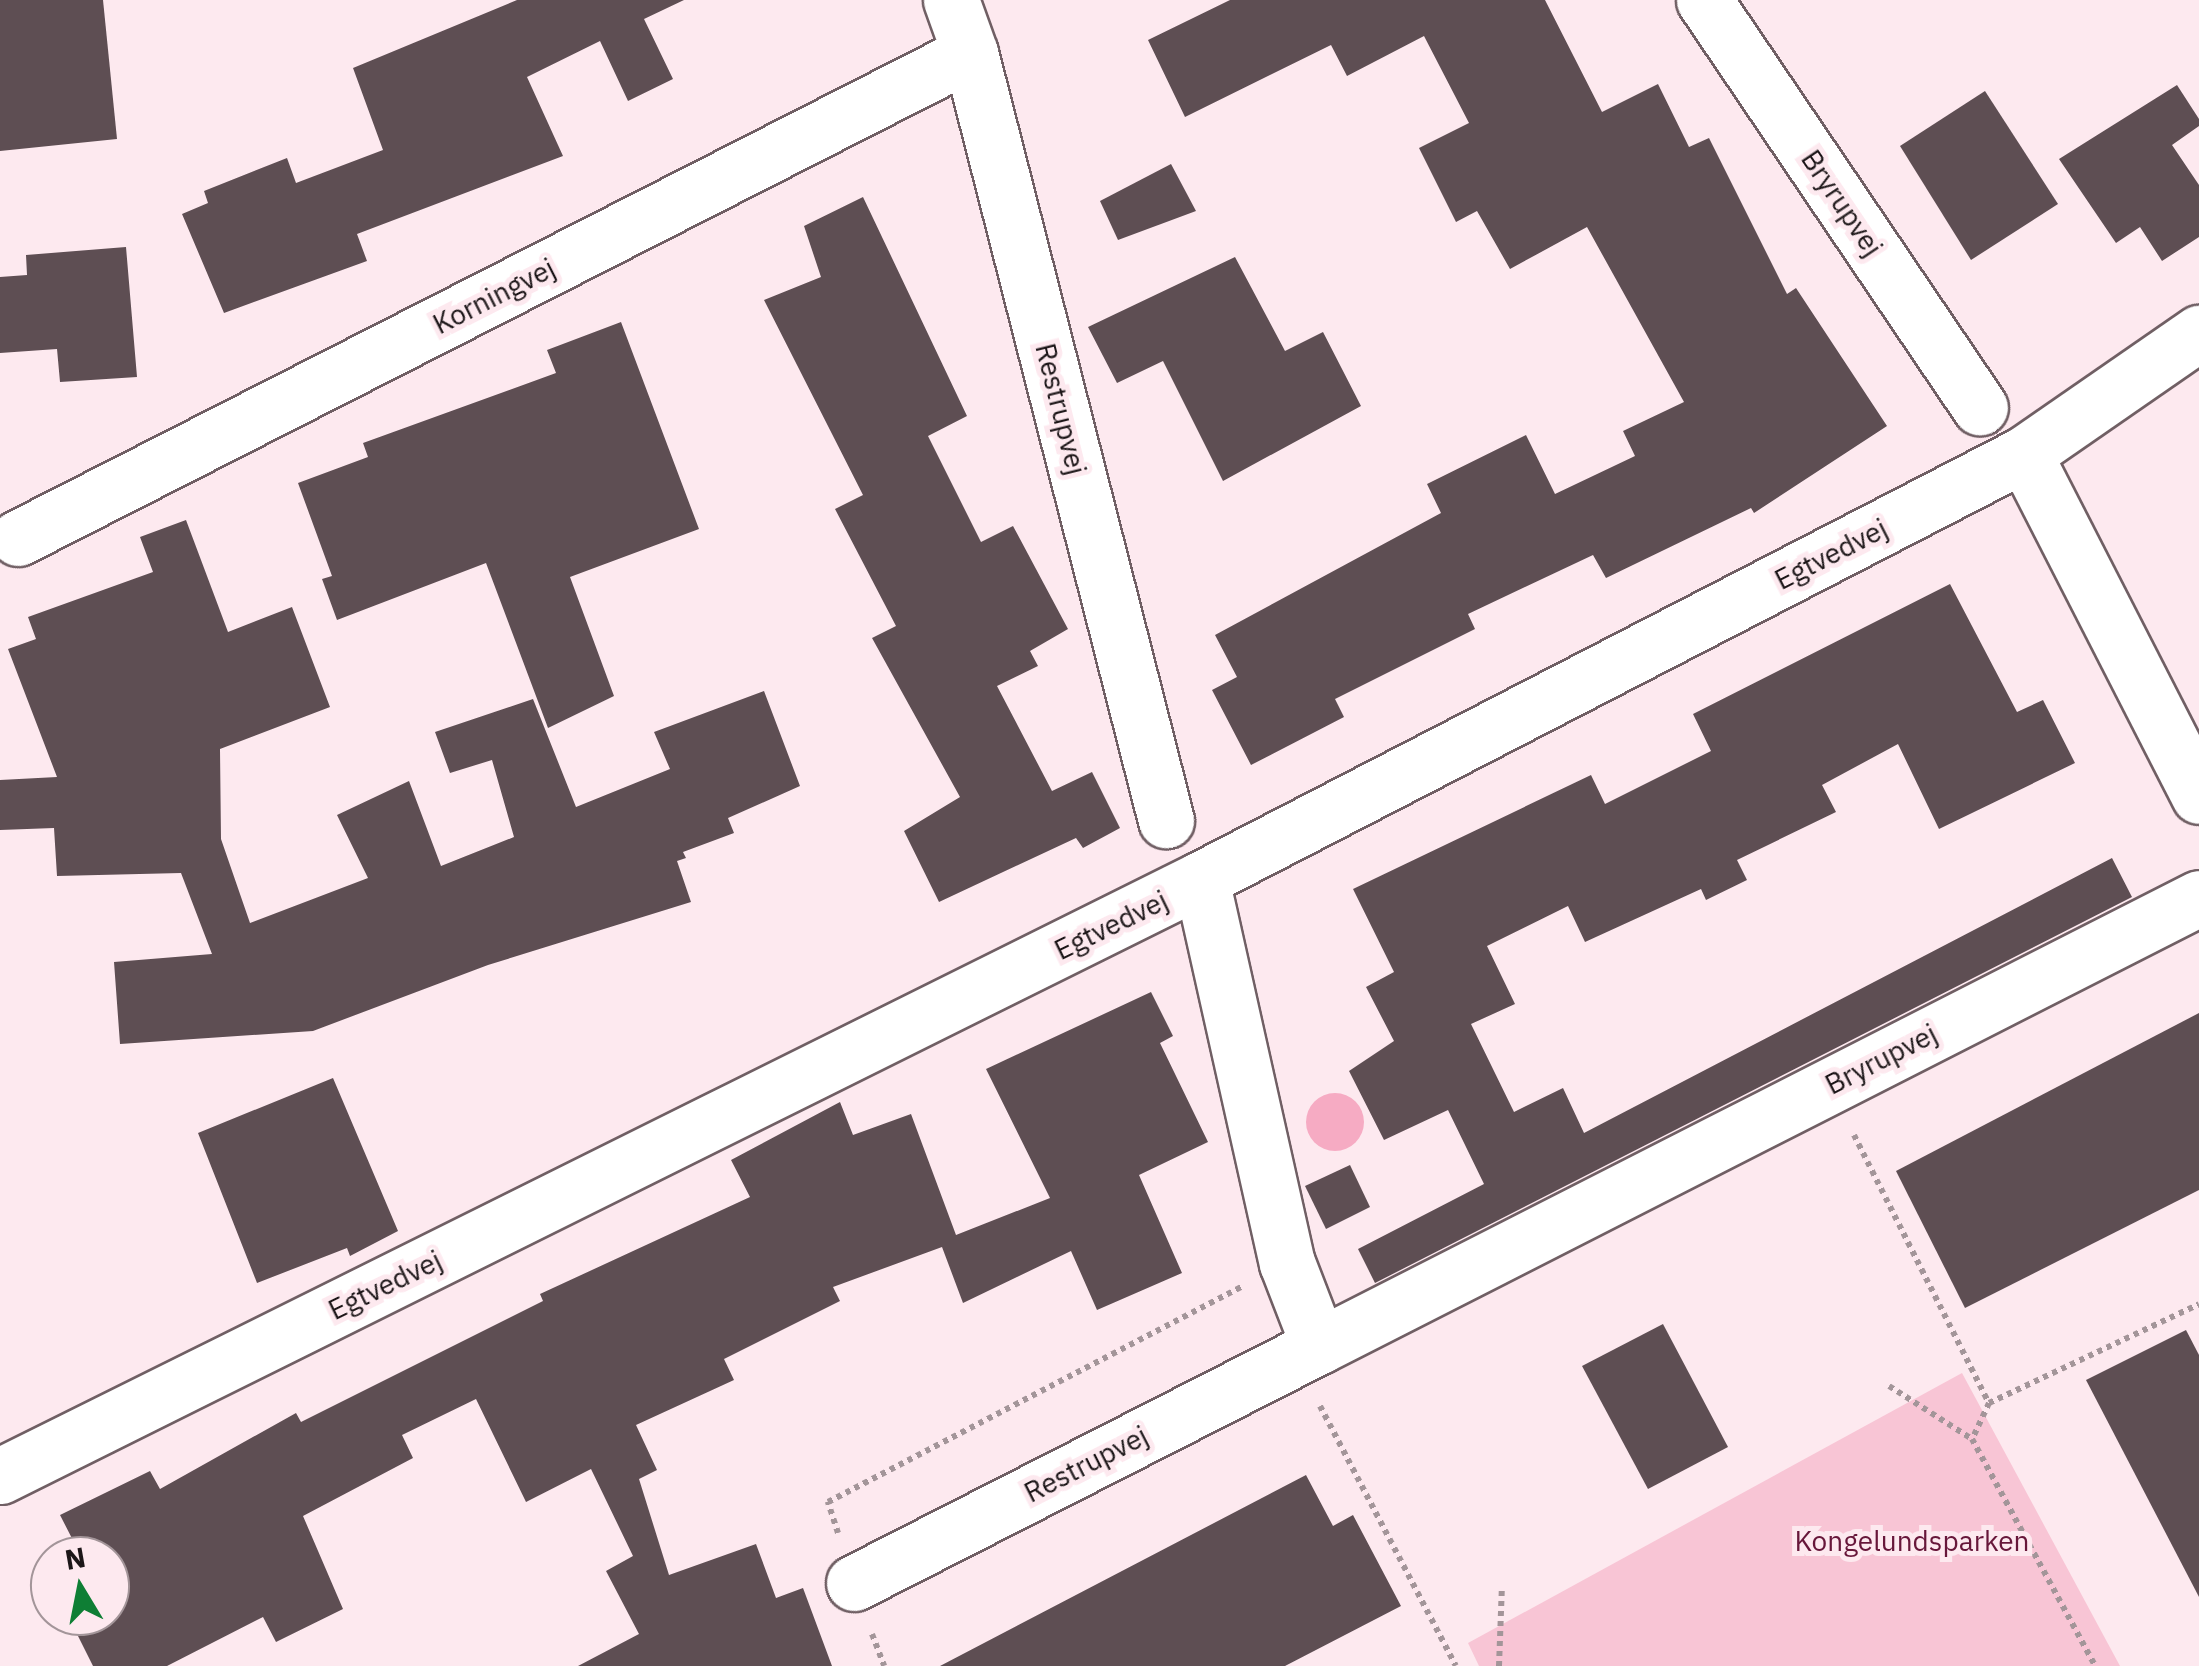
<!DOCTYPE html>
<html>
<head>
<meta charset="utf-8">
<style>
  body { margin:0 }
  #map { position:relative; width:2199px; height:1666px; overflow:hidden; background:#fde9ef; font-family:"IBM Plex Sans",sans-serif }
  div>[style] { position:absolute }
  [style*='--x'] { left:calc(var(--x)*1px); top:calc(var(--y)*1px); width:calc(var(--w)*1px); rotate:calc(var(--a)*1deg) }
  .green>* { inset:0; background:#f8c5d5 }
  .water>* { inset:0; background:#f6abc3 }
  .round { border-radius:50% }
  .building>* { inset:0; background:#5e4e53 }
  .path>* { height:6px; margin-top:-3px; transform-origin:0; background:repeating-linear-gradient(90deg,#a39599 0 5px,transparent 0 10px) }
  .roads { filter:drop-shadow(2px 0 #705f64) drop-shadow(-2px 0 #705f64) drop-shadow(0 2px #705f64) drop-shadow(0 -2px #705f64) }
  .minor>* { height:55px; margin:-27.5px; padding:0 27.5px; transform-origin:27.5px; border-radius:27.5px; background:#fff }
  span { translate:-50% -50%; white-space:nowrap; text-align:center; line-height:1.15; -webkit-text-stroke:10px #fde9ef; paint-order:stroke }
  .street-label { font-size:28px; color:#1c1618 }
  .park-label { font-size:28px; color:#67173a }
  .north { position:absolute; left:30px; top:1536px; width:100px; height:100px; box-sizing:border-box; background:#fde9ef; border:2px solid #a39599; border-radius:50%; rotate:350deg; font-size:28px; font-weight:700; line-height:40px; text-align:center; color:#1c1618 }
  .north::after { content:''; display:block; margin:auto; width:35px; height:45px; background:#0e7e34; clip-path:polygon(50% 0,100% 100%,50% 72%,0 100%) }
</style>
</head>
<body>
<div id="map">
  <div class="green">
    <i style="clip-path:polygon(1962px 1373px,2120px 1666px,1479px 1666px,1468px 1643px)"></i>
  </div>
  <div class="water">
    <i class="round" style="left:1306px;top:1093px;width:58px;height:58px"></i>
  </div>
  <div class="building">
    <i style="clip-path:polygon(0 0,103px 0,117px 139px,0 151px)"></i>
    <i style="clip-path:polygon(517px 0,684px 0,644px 19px,673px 79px,628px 101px,600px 41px,527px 77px,563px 156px,357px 234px,367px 261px,224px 313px,182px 214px,208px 203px,204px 191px,287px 158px,296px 183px,383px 150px,353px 68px)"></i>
    <i style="clip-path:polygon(1230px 0,1545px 0,1602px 112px,1658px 84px,1689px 147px,1709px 138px,1787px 294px,1796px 288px,1887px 426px,1754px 513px,1751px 508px,1606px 578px,1593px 555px,1468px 614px,1475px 629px,1335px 699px,1344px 717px,1251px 765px,1212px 690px,1237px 677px,1215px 635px,1441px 513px,1427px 484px,1526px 435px,1555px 494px,1635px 456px,1623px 431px,1684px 402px,1587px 227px,1510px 269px,1477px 211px,1456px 222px,1419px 148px,1469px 123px,1424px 36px,1347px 76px,1331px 45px,1185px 117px,1148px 40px)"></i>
    <i style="clip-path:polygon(2177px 85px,2199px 119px,2199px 126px,2172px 145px,2199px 185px,2199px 237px,2162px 261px,2140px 227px,2116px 243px,2059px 159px)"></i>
    <i style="clip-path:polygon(1985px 91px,2058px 204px,1971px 260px,1900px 146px)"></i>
    <i style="clip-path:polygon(1171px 164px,1196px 211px,1118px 240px,1100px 201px)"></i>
    <i style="clip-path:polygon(863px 197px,967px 416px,928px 436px,981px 542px,1013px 526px,1068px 629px,1030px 651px,1038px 666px,997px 686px,1052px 791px,1092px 772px,1120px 828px,1083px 848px,1076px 838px,939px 902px,904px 831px,960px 797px,872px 638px,896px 626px,835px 509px,863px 495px,764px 300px,821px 277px,804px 226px)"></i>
    <i style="clip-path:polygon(126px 247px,137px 377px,60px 382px,57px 349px,0 353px,0 277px,27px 275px,26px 255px)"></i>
    <i style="clip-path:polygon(1235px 257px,1285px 351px,1323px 332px,1361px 406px,1223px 481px,1163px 361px,1117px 383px,1088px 327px)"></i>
    <i style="clip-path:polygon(621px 322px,699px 529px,570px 577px,614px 696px,548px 728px,486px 563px,337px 620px,322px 579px,332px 576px,298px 483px,368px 457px,363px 443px,556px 373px,547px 350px)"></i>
    <i style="clip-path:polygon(186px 520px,228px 632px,292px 607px,330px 707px,220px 749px,221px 839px,250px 923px,368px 878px,337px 815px,409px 781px,441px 866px,514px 837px,492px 760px,450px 773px,435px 732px,533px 699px,576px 807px,670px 769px,654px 732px,764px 691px,800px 786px,728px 818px,734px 833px,683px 852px,686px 858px,677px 861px,691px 902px,488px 965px,313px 1031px,120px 1044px,114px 962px,212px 954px,181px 873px,57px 876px,54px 828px,0 830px,0 780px,57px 777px,8px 649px,36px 639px,28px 617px,153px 572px,140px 537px)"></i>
    <i style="clip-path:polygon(1950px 584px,2017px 712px,2043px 700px,2075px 763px,1939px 829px,1898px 744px,1822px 785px,1836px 812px,1737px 860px,1747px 880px,1706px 900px,1701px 889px,1585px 942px,1568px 906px,1487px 946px,1515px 1004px,1471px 1024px,1514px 1112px,1563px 1088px,1584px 1133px,2112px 858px,2132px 897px,1375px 1283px,1358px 1249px,1484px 1184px,1448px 1110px,1384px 1140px,1349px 1071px,1394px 1041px,1366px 987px,1394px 972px,1353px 889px,1591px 775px,1605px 804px,1711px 751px,1693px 714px)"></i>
    <i style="clip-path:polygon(1151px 992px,1173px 1036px,1160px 1043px,1208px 1142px,1139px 1175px,1182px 1273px,1097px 1310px,1071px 1251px,963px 1303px,942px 1247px,833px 1287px,840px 1301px,724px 1359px,734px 1380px,636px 1425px,657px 1470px,639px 1479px,669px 1575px,756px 1544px,776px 1598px,803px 1588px,832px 1666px,578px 1666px,639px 1634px,606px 1571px,633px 1556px,591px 1469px,526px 1502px,476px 1399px,402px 1435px,413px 1458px,303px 1516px,343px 1609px,276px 1642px,263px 1617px,167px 1666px,93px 1666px,68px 1616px,111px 1616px,110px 1556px,81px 1556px,60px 1515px,150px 1471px,160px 1489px,296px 1413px,301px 1422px,543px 1301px,540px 1294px,750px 1197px,731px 1160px,840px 1102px,853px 1135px,911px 1114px,956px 1235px,1050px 1198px,986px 1069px)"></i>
    <i style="clip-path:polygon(2199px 1013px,2199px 1190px,1965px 1308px,1896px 1171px)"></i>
    <i style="clip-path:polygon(333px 1078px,398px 1231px,350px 1256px,347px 1248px,257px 1283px,198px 1133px)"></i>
    <i style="clip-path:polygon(1350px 1165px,1370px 1207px,1326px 1229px,1305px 1186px)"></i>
    <i style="clip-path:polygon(1663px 1324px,1728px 1447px,1648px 1489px,1582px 1366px)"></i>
    <i style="clip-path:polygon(2186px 1330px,2199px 1355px,2199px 1597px,2086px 1380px)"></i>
    <i style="clip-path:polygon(1306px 1475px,1333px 1526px,1353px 1515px,1401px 1606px,1285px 1666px,940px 1666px)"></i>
  </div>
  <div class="path">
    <i style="--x:1854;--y:1135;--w:300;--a:63.3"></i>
    <i style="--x:1989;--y:1403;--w:40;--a:115"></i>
    <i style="--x:1972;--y:1439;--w:258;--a:61.5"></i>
    <i style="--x:1889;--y:1386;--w:98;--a:32.6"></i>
    <i style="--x:1989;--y:1403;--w:232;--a:-25.2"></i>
    <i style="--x:1320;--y:1406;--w:293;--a:62.4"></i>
    <i style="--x:838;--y:1533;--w:33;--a:-108"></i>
    <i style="--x:828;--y:1502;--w:466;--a:-27.5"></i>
    <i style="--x:872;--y:1634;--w:34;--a:69"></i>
    <i style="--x:1499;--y:1666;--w:80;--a:-87.9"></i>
  </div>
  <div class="roads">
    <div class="minor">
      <i style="--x:951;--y:0;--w:56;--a:70.3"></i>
      <i style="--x:970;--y:53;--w:792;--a:75.67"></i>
      <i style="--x:1704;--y:0;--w:492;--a:55.9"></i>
      <i style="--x:2024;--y:454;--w:384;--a:62.9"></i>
      <i style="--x:18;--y:538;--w:1068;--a:-27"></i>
      <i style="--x:1201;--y:879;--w:394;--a:77.4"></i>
      <i style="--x:1287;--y:1263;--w:89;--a:68.9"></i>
      <i style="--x:1319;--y:1346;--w:987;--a:-26.98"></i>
      <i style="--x:0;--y:1476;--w:1341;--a:-26.43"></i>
      <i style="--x:1201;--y:879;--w:926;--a:-27.31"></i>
      <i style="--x:2024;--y:454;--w:213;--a:-34.7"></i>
      <i style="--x:854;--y:1583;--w:522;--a:-27.01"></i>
    </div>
  </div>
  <div class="street-label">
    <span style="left:1842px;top:203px;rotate:56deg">Bryrupvej</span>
    <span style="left:494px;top:296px;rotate:-27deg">Korningvej</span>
    <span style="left:1061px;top:409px;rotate:76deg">Restrupvej</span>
    <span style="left:1831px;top:554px;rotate:-27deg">Egtvedvej</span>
    <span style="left:1111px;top:925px;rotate:-26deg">Egtvedvej</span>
    <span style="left:1881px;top:1059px;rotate:-27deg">Bryrupvej</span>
    <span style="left:385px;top:1285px;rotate:-26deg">Egtvedvej</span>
    <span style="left:1086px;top:1464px;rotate:-27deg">Restrupvej</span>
  </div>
  <div class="park-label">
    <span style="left:1912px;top:1541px">Kongelundsparken</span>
  </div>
  <div class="north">N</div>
</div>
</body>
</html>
